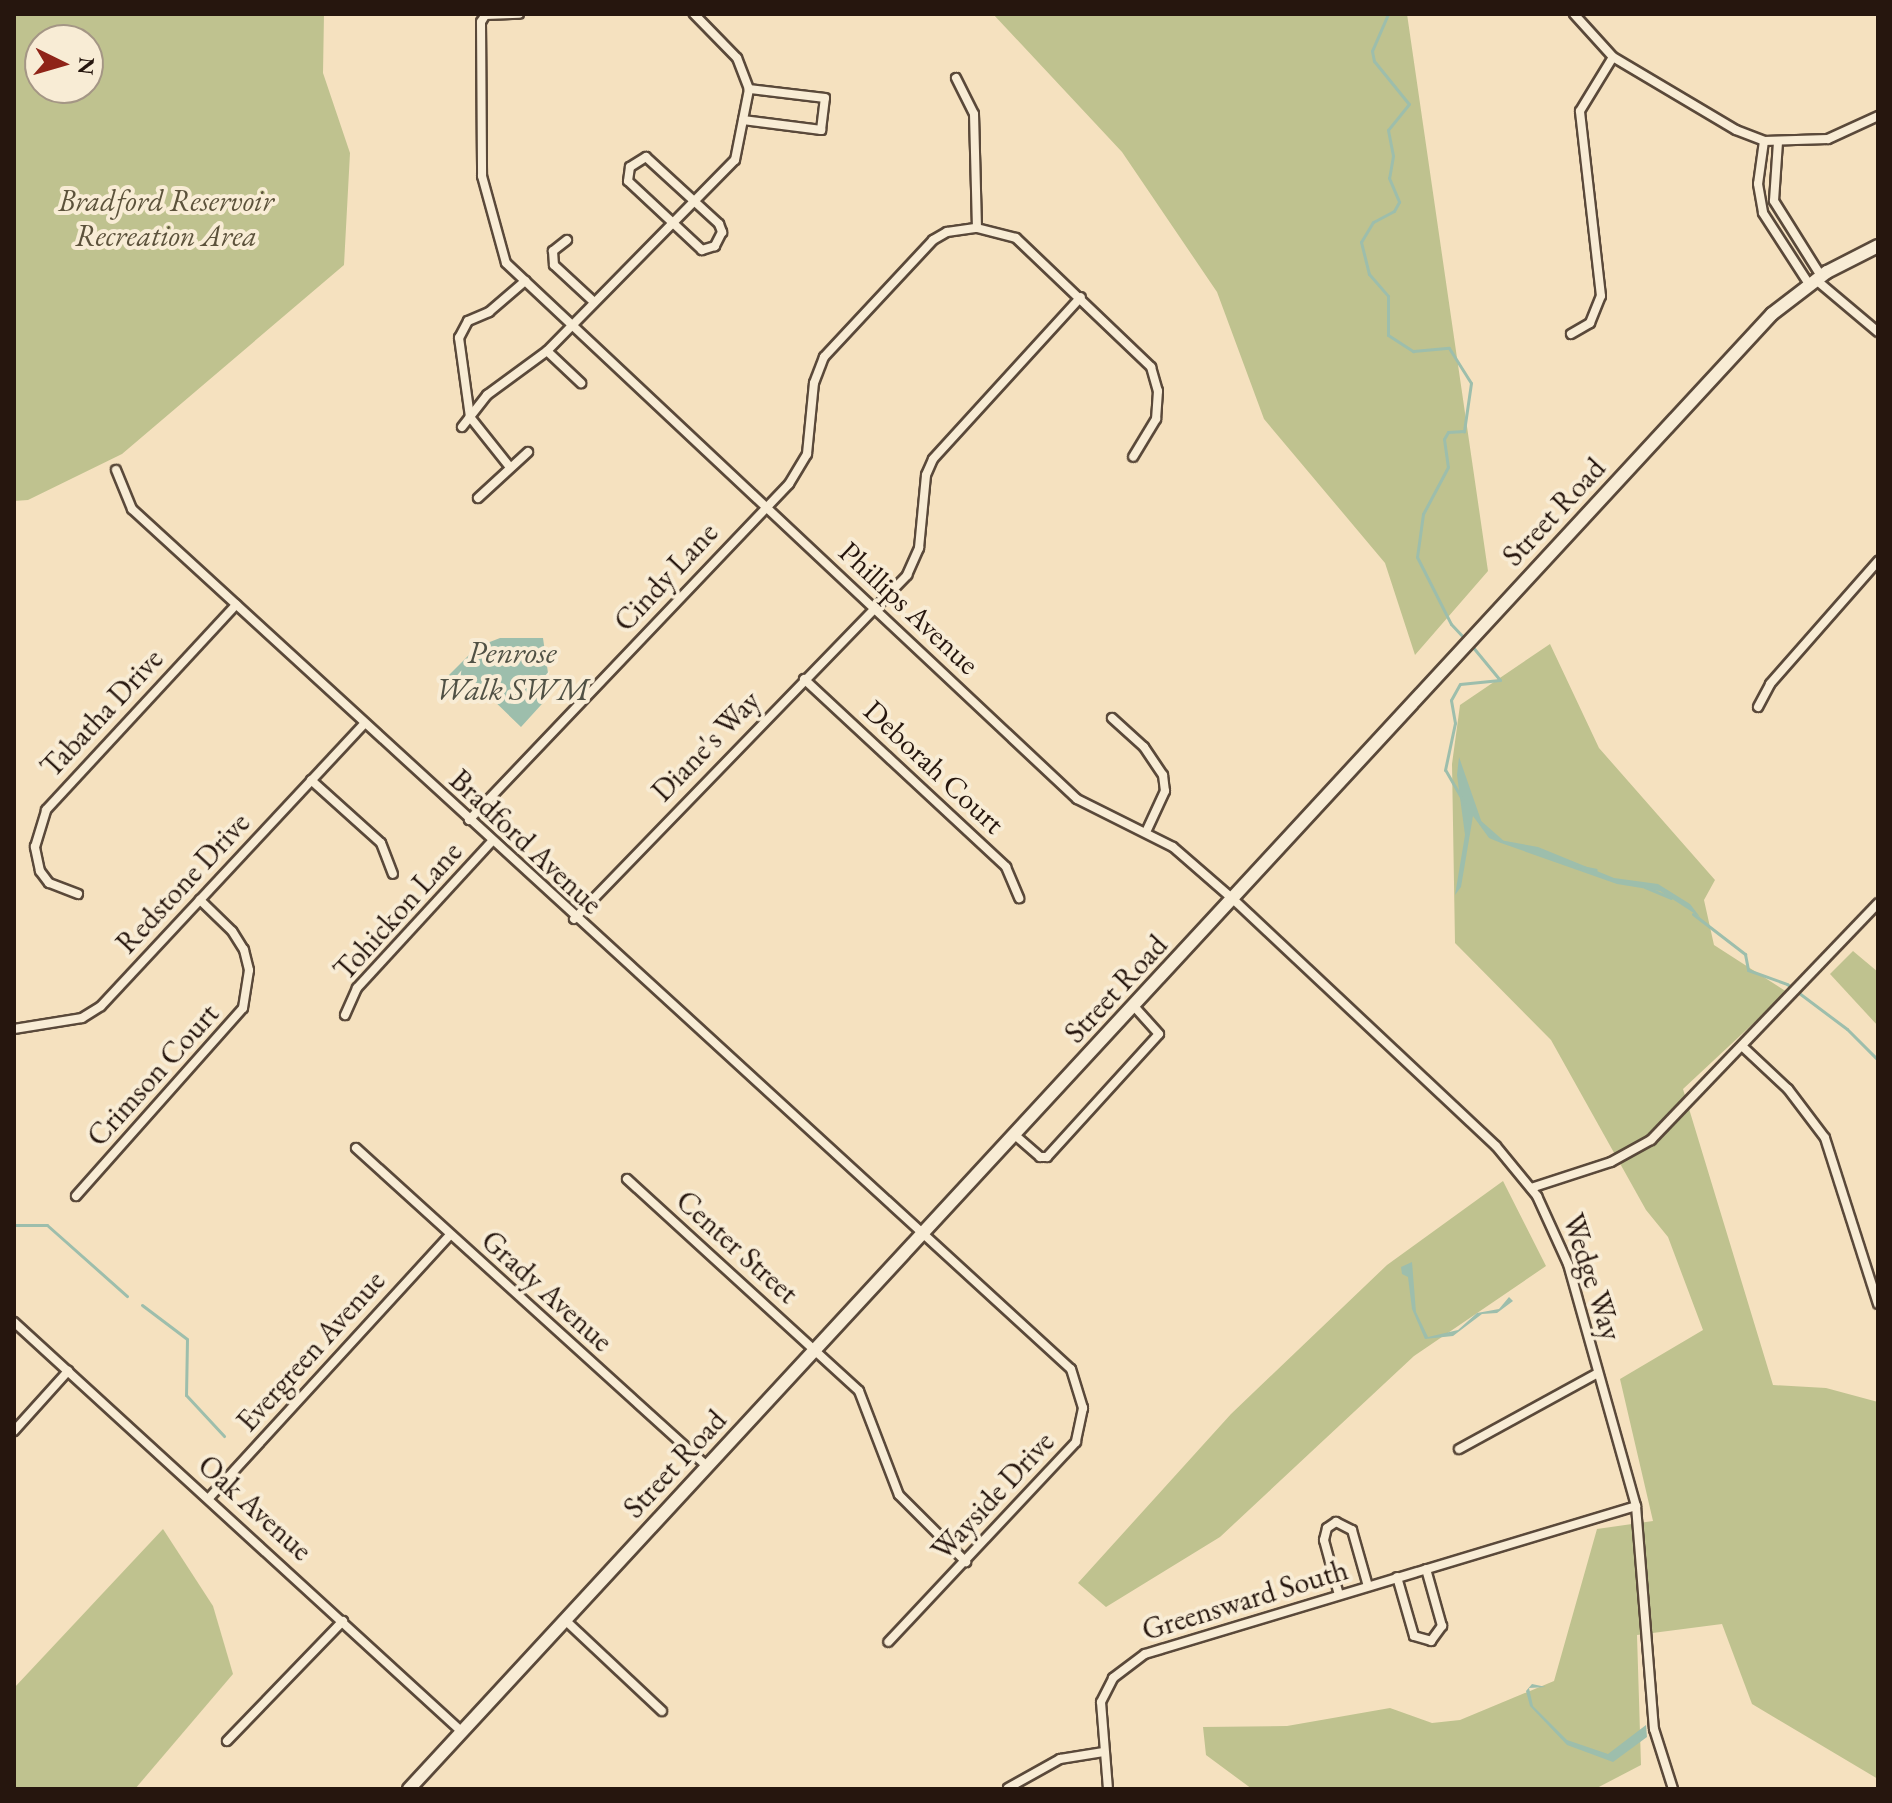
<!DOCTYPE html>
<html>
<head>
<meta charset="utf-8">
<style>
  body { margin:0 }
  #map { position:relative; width:1892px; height:1803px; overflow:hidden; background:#f5e1bf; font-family:"EB Garamond",serif }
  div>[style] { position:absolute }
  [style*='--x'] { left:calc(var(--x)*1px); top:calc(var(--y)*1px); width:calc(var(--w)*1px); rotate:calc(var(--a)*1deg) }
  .green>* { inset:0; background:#bfc28f }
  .water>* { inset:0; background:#9dbeac }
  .stream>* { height:3px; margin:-1.5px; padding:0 1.5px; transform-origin:1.5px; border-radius:1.5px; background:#9dbeac }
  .roads { filter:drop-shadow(2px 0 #5a493a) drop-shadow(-2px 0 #5a493a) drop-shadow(0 2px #5a493a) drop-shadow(0 -2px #5a493a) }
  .minor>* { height:8px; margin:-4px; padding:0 4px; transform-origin:4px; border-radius:4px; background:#f8ecd5 }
  .secondary>* { height:12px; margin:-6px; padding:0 6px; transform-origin:6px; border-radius:6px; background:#f8ecd5 }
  span { translate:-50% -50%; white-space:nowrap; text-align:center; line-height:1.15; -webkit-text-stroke:8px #f8ecd5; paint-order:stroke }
  .park-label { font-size:30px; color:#5c523b; font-style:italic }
  .street-label { font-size:30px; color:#26160e }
  .water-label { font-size:32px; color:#505145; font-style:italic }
  .frame { position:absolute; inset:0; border:16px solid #26160e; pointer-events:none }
  .north { position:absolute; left:24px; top:24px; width:80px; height:80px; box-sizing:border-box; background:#f8ecd5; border:2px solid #a49685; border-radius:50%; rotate:95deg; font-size:22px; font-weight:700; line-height:32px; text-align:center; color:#26160e }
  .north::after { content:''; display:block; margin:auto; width:28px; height:36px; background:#8f2418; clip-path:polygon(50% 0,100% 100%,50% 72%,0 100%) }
</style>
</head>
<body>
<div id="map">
  <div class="green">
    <i style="clip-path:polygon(evenodd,14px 14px,324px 14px,323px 73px,350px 153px,344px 265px,122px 454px,28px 500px,14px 501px,14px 14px,88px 40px,88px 88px,40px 88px,40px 40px,88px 40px)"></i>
    <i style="clip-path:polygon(993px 14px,1407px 14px,1488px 571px,1415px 655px,1385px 563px,1264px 419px,1217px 292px,1122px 152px)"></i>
    <i style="clip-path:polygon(1550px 644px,1599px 748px,1715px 880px,1704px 900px,1714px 945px,1787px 992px,1683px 1089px,1773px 1385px,1826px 1388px,1878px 1402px,1878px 1779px,1752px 1704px,1722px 1624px,1637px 1635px,1641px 1765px,1595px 1789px,1252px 1789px,1206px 1755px,1203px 1727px,1287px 1726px,1390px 1708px,1432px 1723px,1460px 1720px,1554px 1681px,1597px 1529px,1653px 1521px,1620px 1379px,1703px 1330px,1668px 1237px,1646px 1210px,1551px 1040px,1455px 943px,1452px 764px,1460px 705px)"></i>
    <i style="clip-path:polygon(1853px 951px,1878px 972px,1878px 1026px,1830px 974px)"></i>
    <i style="clip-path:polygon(1503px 1181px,1546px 1266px,1414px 1356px,1220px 1537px,1106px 1607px,1078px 1583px,1231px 1414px,1387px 1265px)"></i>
    <i style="clip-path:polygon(163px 1529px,213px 1606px,233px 1674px,135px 1789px,14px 1789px,14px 1688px)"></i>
  </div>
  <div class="water">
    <i style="clip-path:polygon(500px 638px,543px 638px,551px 694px,521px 727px,489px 696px,468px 695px,447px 677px,477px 647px)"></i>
    <i style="clip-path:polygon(1459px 757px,1482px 823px,1500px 840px,1538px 847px,1614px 878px,1658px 884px,1690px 904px,1700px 917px,1660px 891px,1617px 884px,1501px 843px,1489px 838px,1473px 816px,1461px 887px,1455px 895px,1465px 835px,1457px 775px)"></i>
    <i style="clip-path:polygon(1412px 1262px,1416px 1312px,1428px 1337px,1458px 1330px,1477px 1313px,1499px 1309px,1509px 1297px,1513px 1301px,1497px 1313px,1482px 1314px,1453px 1336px,1425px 1339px,1412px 1309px,1408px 1277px,1402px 1274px,1401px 1267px)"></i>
    <i style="clip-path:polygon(1532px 1684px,1546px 1687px,1529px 1688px,1533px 1706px,1567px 1740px,1608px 1754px,1646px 1725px,1647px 1737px,1613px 1762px,1567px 1745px,1530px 1706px,1526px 1691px)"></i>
  </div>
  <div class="stream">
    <i style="--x:1388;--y:14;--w:40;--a:113.4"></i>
    <i style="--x:1372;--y:51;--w:10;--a:79"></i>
    <i style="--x:1374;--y:61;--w:55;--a:50.9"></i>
    <i style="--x:1409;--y:104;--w:33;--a:129"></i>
    <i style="--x:1388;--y:130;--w:26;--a:79"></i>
    <i style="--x:1393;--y:156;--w:22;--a:100"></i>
    <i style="--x:1389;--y:178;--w:26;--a:67"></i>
    <i style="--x:1399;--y:202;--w:10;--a:119"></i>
    <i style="--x:1394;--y:211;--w:24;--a:152"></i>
    <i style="--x:1373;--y:222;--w:23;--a:121"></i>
    <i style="--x:1361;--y:242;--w:33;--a:76"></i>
    <i style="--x:1369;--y:274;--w:29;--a:49"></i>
    <i style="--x:1388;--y:296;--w:39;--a:90"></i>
    <i style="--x:1388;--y:335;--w:30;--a:33"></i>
    <i style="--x:1413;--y:351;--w:36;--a:-5"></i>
    <i style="--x:1449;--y:348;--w:41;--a:57.8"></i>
    <i style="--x:1471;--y:383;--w:49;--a:98.3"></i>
    <i style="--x:1464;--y:431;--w:16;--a:176"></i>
    <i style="--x:1448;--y:432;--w:8;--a:120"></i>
    <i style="--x:1444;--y:439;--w:28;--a:82"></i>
    <i style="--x:1448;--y:467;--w:53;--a:118"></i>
    <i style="--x:1423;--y:514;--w:43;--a:97.9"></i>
    <i style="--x:1417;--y:557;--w:75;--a:63.1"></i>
    <i style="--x:1451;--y:624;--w:22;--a:47"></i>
    <i style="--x:1465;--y:804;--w:39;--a:-120"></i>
    <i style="--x:1445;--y:770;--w:48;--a:-78"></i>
    <i style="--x:1455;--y:723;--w:23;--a:-100"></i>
    <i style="--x:1451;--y:700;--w:18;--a:-61"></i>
    <i style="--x:1460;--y:684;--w:40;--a:-5.7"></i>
    <i style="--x:1500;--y:680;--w:45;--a:-129.6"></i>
    <i style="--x:1480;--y:822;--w:29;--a:41"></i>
    <i style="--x:1576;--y:866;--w:20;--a:11"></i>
    <i style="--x:1645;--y:887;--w:28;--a:23"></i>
    <i style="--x:1693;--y:914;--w:66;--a:37.6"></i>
    <i style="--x:1745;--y:954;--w:16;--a:79"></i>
    <i style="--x:1748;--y:970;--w:41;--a:19.7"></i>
    <i style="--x:1787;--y:984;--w:75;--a:36.9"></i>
    <i style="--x:1847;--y:1029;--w:44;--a:45"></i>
    <i style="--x:14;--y:1225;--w:33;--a:0"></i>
    <i style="--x:47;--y:1225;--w:107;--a:41.6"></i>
    <i style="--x:142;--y:1305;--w:56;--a:37.1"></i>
    <i style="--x:187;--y:1339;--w:56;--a:91"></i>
    <i style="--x:186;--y:1395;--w:56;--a:47.2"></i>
  </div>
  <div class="roads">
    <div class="minor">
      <i style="--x:486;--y:14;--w:9;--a:122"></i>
      <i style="--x:481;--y:22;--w:154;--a:89.6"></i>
      <i style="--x:482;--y:176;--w:90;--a:74.6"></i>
      <i style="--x:506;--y:263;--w:783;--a:43.19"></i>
      <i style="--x:1077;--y:799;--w:107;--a:26.6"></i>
      <i style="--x:1173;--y:847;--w:81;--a:41"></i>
      <i style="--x:1234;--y:900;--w:359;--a:43.2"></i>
      <i style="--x:1496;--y:1146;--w:65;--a:50.6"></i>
      <i style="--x:1537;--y:1196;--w:75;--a:65.5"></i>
      <i style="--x:1568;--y:1264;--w:251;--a:74.3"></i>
      <i style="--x:1636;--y:1506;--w:224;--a:85.4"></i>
      <i style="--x:1654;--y:1729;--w:63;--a:72.4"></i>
      <i style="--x:1574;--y:14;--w:58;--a:47.8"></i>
      <i style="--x:1613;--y:57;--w:143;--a:30.7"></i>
      <i style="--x:1736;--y:130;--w:30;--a:21"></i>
      <i style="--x:1764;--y:141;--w:64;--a:-1.8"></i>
      <i style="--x:1828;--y:139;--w:55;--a:-24.7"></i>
      <i style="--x:485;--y:15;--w:34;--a:-2"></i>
      <i style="--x:956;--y:78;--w:40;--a:63.4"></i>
      <i style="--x:974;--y:114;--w:114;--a:88.5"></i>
      <i style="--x:743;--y:120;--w:79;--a:7.3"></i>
      <i style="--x:821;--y:130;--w:32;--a:-83"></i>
      <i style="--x:825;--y:98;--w:77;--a:-173.2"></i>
      <i style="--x:1764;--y:141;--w:43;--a:97.9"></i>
      <i style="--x:1758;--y:184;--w:29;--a:80"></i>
      <i style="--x:1763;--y:213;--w:85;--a:57.1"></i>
      <i style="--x:1778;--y:142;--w:59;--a:93.9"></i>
      <i style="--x:1774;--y:201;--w:89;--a:57.9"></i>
      <i style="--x:646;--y:157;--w:99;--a:42.5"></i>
      <i style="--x:719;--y:224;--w:9;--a:69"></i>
      <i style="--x:722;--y:232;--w:16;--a:117"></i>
      <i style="--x:715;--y:246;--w:14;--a:163"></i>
      <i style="--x:702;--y:250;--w:101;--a:-137"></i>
      <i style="--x:628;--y:181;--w:14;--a:-82"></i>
      <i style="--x:630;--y:167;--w:19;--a:-32"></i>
      <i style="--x:567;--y:240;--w:18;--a:142"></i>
      <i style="--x:553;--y:251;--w:14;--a:86"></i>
      <i style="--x:554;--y:265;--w:53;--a:42.7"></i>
      <i style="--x:1815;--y:279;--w:82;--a:40.1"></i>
      <i style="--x:1571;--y:334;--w:22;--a:-30"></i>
      <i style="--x:1590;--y:323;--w:29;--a:-68"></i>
      <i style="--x:1601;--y:296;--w:186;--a:-96.5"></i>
      <i style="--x:1580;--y:111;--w:63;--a:-58.6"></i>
      <i style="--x:547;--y:351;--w:47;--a:43.3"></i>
      <i style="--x:462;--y:427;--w:41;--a:-52"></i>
      <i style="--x:487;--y:395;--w:74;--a:-36.3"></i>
      <i style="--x:547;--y:351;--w:268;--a:-45.5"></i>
      <i style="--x:735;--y:160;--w:72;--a:-78.8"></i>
      <i style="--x:749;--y:89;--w:33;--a:-111"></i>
      <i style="--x:737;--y:58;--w:62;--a:-134.3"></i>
      <i style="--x:509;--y:466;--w:63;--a:-128.5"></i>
      <i style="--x:470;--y:417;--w:80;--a:-97.9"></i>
      <i style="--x:459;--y:338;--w:19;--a:-62"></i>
      <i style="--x:468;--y:321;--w:23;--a:-23"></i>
      <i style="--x:489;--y:312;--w:48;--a:-40.7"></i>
      <i style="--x:116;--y:470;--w:42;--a:67.7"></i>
      <i style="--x:132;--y:509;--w:1273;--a:42.49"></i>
      <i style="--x:1071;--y:1369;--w:41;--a:72.9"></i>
      <i style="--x:1083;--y:1408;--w:35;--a:102"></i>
      <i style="--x:1076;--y:1442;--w:274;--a:133.2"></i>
      <i style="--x:478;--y:498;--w:68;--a:-42.6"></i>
      <i style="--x:804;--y:679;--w:276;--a:42.9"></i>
      <i style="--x:1006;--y:867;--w:34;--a:67"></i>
      <i style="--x:1758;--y:707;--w:26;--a:-62"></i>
      <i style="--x:1770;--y:684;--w:164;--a:-48.7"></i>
      <i style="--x:1112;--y:718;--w:43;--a:42.2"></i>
      <i style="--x:1144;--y:747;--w:34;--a:56"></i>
      <i style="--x:1163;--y:775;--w:16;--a:83"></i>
      <i style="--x:1165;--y:791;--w:43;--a:114.8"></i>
      <i style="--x:311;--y:780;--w:94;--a:42"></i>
      <i style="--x:381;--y:843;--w:33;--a:69"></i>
      <i style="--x:469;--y:820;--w:464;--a:-46.4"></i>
      <i style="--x:789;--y:484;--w:35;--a:-59"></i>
      <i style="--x:807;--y:454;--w:71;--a:-84.4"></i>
      <i style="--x:814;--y:383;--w:28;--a:-69"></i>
      <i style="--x:824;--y:357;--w:160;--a:-47"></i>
      <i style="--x:933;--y:240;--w:16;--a:-30"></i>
      <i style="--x:947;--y:232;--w:30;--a:-8"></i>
      <i style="--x:977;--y:228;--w:40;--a:14.4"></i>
      <i style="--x:1016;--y:238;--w:187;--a:43.7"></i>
      <i style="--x:1151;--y:367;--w:25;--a:74"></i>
      <i style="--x:1158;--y:391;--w:28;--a:94"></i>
      <i style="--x:1156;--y:419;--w:44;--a:121.2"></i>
      <i style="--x:78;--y:894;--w:31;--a:-159"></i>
      <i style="--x:49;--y:883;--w:15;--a:-127"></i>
      <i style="--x:40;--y:871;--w:25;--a:-102"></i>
      <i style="--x:35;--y:847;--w:39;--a:-73"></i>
      <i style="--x:46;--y:810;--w:280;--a:-47.2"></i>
      <i style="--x:574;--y:919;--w:479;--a:-45.9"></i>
      <i style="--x:907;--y:575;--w:30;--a:-66"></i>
      <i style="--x:919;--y:548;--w:73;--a:-84.5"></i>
      <i style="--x:926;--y:475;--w:17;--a:-66"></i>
      <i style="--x:933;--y:459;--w:219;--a:-47.6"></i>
      <i style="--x:345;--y:1015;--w:30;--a:-66"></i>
      <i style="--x:357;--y:988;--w:200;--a:-47.4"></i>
      <i style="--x:14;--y:1029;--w:69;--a:-9.2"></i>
      <i style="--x:82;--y:1018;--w:22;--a:-32"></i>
      <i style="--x:101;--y:1006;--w:384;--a:-47"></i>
      <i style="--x:1742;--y:1046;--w:63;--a:43.1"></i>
      <i style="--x:1788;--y:1089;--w:61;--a:52.9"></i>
      <i style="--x:1825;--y:1138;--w:174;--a:72.3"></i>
      <i style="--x:1016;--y:1136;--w:32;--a:41"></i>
      <i style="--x:1040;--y:1157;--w:7;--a:0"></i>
      <i style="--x:1047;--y:1157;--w:166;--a:-47.7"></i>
      <i style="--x:1159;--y:1034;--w:36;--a:-132"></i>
      <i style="--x:356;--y:1148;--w:475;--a:42.2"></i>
      <i style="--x:627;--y:1179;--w:314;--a:42.4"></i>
      <i style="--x:859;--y:1391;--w:111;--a:69"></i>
      <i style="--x:899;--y:1495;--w:95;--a:45"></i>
      <i style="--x:1531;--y:1188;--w:84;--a:-18"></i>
      <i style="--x:1611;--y:1162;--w:46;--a:-28.8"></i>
      <i style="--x:1651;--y:1140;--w:328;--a:-46.2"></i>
      <i style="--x:76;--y:1196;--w:251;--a:-48.4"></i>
      <i style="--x:243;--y:1008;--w:38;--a:-81"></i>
      <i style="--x:249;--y:970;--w:21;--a:-104"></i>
      <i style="--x:244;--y:950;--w:22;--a:-122"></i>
      <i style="--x:232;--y:931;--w:45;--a:-135.9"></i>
      <i style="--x:14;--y:1322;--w:607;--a:42.46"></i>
      <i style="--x:14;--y:1431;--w:81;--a:-48"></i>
      <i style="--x:1459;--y:1449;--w:158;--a:-28.7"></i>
      <i style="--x:209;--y:1498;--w:355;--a:-47.5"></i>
      <i style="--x:1397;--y:1577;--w:61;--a:73.9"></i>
      <i style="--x:1414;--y:1636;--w:18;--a:16"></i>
      <i style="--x:1431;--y:1641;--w:19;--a:-54"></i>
      <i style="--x:1442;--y:1626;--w:59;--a:-105.7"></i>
      <i style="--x:1339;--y:1595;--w:57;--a:-105.3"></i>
      <i style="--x:1324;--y:1540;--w:12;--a:-76"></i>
      <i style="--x:1327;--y:1528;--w:11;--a:-34"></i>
      <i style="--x:1336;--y:1522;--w:18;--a:27"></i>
      <i style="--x:1352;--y:1530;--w:58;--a:74.1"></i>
      <i style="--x:565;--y:1620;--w:133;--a:43.2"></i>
      <i style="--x:227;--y:1741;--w:167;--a:-46"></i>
      <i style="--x:1008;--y:1788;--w:60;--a:-29.1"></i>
      <i style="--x:1060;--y:1759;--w:44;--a:-9.2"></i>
      <i style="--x:1108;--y:1789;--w:87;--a:-94.6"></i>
      <i style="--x:1101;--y:1702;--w:27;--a:-63"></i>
      <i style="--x:1113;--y:1678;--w:40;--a:-37"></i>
      <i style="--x:1145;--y:1654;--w:513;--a:-16.77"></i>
    </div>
    <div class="secondary">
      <i style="--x:409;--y:1789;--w:2008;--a:-47.26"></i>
      <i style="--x:1772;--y:314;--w:69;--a:-37.4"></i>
      <i style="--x:1827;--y:272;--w:57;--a:-27"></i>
    </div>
  </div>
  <div class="park-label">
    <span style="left:166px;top:218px">Bradford Reservoir<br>Recreation Area</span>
  </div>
  <div class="street-label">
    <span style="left:1554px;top:512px;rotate:-47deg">Street Road</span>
    <span style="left:666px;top:577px;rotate:-47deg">Cindy Lane</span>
    <span style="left:909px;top:608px;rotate:43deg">Phillips Avenue</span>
    <span style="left:102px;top:713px;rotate:-47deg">Tabatha Drive</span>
    <span style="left:706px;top:746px;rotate:-46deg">Diane's Way</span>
    <span style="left:934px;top:767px;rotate:43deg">Deborah Court</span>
    <span style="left:526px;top:842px;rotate:43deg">Bradford Avenue</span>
    <span style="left:183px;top:883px;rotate:-47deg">Redstone Drive</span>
    <span style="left:398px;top:911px;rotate:-48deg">Tohickon Lane</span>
    <span style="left:1116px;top:989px;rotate:-47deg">Street Road</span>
    <span style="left:153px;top:1075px;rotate:-48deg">Crimson Court</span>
    <span style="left:737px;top:1247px;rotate:42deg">Center Street</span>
    <span style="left:1592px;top:1277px;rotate:72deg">Wedge Way</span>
    <span style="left:547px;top:1291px;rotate:42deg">Grady Avenue</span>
    <span style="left:311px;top:1351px;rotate:-48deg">Evergreen Avenue</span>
    <span style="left:675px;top:1464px;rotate:-47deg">Street Road</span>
    <span style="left:993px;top:1496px;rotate:-47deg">Wayside Drive</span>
    <span style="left:255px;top:1508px;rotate:42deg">Oak Avenue</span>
    <span style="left:1245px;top:1600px;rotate:-17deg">Greensward South</span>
  </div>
  <div class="water-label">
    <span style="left:512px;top:671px">Penrose<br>Walk SWM</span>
  </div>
  <div class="frame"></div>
  <div class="north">N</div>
</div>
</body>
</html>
